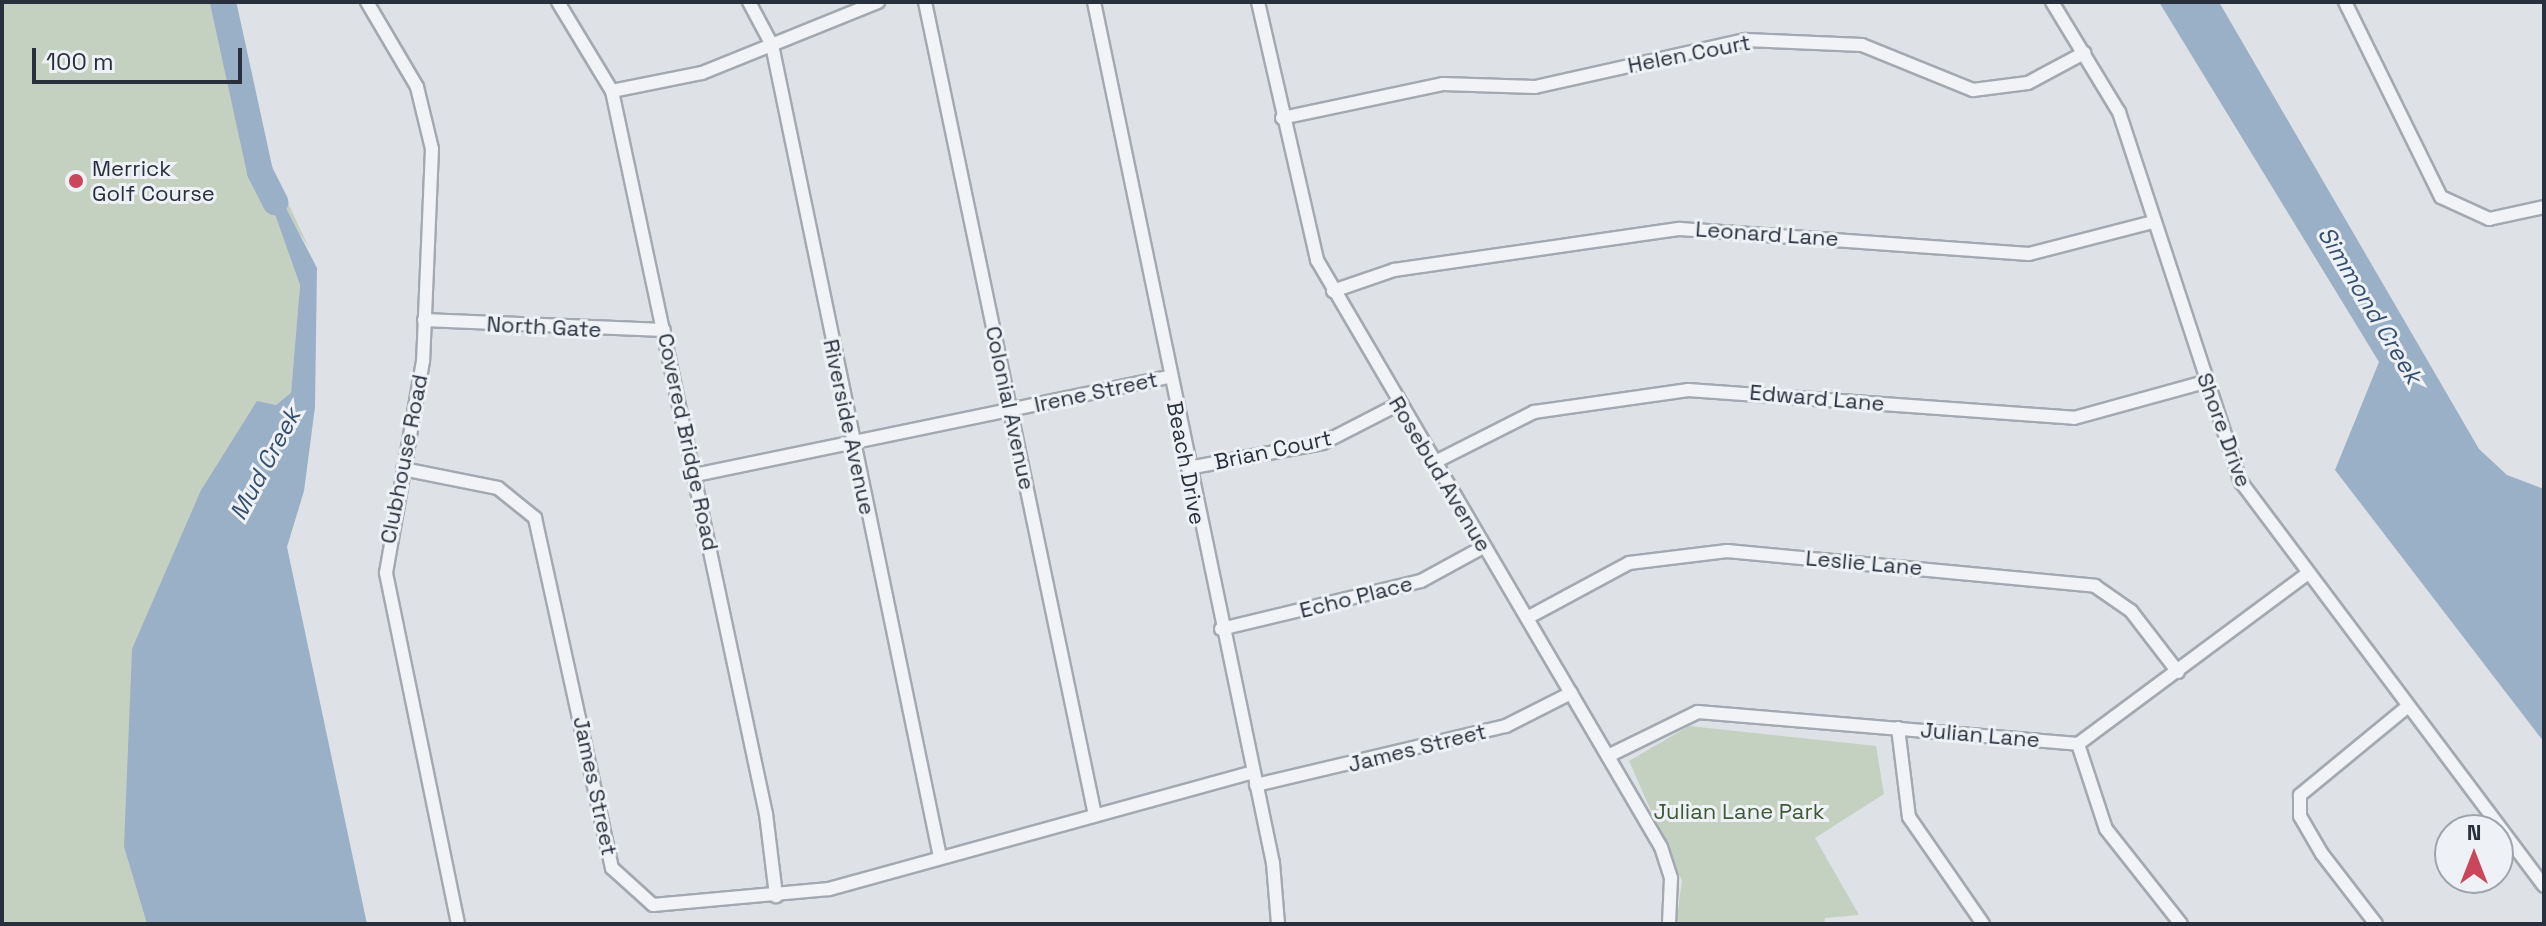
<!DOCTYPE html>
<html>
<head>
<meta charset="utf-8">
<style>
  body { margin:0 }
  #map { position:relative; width:2546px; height:926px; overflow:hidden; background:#dee2e7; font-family:"Space Grotesk",sans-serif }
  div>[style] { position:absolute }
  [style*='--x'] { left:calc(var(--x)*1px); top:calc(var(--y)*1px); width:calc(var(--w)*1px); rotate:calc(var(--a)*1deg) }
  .green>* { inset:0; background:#c4d1c0 }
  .water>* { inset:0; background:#9ab0c6 }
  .river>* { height:26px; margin:-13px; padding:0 13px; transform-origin:13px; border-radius:13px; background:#9ab0c6 }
  .roads { filter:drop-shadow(2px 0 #a4a9b1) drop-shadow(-2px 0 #a4a9b1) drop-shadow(0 2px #a4a9b1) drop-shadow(0 -2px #a4a9b1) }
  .minor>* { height:12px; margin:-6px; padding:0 6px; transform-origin:6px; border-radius:6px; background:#f1f3f6 }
  .dots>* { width:22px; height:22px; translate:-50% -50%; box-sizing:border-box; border:4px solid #eef1f5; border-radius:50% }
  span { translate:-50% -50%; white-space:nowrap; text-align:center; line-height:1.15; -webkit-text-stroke:6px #eef1f5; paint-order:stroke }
  .street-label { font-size:22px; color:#28303e }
  .poi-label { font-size:22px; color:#28303e }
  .left { translate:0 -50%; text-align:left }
  .park-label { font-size:22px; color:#3d5936 }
  .water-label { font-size:24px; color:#344f70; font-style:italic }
  .frame { position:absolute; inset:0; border:4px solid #28303e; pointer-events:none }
  .north { position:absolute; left:2434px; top:814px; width:80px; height:80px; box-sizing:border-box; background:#eef1f5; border:2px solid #9fa4ac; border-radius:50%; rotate:0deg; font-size:22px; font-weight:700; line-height:32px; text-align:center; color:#28303e }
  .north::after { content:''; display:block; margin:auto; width:28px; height:36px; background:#c9465b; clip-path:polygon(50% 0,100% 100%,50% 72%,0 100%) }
  .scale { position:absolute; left:32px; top:48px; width:210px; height:36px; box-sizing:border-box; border:4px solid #28303e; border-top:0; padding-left:10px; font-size:24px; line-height:28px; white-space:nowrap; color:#28303e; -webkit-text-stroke:6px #eef1f5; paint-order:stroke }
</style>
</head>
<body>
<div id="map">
  <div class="green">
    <i style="clip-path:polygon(2px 2px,236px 2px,263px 149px,309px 248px,261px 174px,300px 285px,291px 394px,276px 405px,257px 402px,201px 490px,124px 847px,147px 924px,2px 924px)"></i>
    <i style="clip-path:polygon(1689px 726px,1876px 746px,1884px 794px,1815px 838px,1859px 915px,1825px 918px,1824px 924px,1676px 924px,1682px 881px,1629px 761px)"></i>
  </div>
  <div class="water">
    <i style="clip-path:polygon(2159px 2px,2219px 2px,2479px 449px,2507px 475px,2544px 489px,2544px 742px,2335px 470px,2379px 362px)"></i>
    <i style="clip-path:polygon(260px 172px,274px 185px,317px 268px,315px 407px,304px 491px,287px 547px,367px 924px,147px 924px,124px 847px,132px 649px,201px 490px,257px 401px,276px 405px,291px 393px,300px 285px)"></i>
  </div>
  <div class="river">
    <i style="--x:223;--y:2;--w:174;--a:77.7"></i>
    <i style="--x:260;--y:172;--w:34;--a:63"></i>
  </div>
  <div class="roads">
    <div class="minor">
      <i style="--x:367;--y:2;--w:99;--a:59.5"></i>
      <i style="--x:417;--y:87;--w:64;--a:76.4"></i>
      <i style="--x:432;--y:149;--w:212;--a:92.4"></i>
      <i style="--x:423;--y:361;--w:215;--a:99.9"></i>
      <i style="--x:386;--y:573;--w:358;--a:78.4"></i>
      <i style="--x:558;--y:2;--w:104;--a:58.8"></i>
      <i style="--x:612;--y:91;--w:739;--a:77.98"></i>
      <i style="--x:766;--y:814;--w:83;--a:83"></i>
      <i style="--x:749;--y:2;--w:49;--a:61.9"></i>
      <i style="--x:772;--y:45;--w:829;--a:78.31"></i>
      <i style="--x:925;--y:2;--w:831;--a:78.19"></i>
      <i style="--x:1094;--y:2;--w:879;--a:78.26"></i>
      <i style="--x:1273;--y:863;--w:61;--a:85.3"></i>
      <i style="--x:1258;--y:2;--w:265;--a:77.1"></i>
      <i style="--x:1317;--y:260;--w:680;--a:59.63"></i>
      <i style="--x:1661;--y:847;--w:33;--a:72"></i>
      <i style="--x:1671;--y:878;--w:46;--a:92.5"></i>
      <i style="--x:2052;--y:2;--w:129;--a:58.7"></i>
      <i style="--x:2119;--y:112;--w:390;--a:71.8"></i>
      <i style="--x:2241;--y:482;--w:505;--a:53.13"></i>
      <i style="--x:2345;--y:2;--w:217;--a:63.8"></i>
      <i style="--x:2441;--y:197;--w:53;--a:24.6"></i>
      <i style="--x:2489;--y:219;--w:56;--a:-12.3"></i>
      <i style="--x:612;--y:91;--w:92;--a:-11.3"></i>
      <i style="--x:702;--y:73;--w:190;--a:-22"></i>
      <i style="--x:1282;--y:118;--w:165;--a:-11.9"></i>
      <i style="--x:1443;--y:84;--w:92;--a:1.9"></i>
      <i style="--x:1535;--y:87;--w:216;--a:-12.6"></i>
      <i style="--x:1746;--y:40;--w:116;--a:2.5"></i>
      <i style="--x:1862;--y:45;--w:120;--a:22.1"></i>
      <i style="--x:1973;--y:90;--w:55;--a:-7.3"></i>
      <i style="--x:2028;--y:83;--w:64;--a:-28.2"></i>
      <i style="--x:1333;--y:291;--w:65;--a:-19"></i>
      <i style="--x:1394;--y:270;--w:289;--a:-8.2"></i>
      <i style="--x:1680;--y:229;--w:350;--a:4.1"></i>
      <i style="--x:2029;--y:254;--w:128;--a:-14.5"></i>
      <i style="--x:424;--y:320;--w:240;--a:2.4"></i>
      <i style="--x:1437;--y:461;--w:109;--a:-26.8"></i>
      <i style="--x:1534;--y:412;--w:156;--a:-8.1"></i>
      <i style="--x:1688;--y:390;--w:387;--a:4.1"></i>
      <i style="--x:2074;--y:418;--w:136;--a:-15.4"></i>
      <i style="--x:1188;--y:468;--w:137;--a:-10.5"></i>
      <i style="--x:1323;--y:443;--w:85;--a:-27.2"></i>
      <i style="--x:403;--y:469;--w:97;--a:11.3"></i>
      <i style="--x:498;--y:488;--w:48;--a:39"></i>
      <i style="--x:535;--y:518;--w:358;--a:77.6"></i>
      <i style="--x:612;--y:868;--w:55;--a:42.1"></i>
      <i style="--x:653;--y:905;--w:177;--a:-5.2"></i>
      <i style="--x:829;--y:889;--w:440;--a:-15.4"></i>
      <i style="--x:695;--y:475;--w:484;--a:-11.7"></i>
      <i style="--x:1527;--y:618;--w:116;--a:-28.3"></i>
      <i style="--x:1629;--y:563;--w:99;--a:-7"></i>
      <i style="--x:1727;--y:551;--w:370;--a:5.4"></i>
      <i style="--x:2095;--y:586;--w:44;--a:34.8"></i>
      <i style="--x:2131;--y:611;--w:77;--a:52.4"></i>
      <i style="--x:1221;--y:629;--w:206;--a:-13.5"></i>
      <i style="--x:1421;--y:581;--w:71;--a:-28.7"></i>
      <i style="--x:1898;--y:728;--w:90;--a:83"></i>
      <i style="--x:1909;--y:817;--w:130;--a:55.3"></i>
      <i style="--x:2078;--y:744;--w:89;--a:71.8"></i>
      <i style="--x:2106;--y:829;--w:121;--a:51.7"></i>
      <i style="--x:1608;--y:756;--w:100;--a:-26.1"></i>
      <i style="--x:1698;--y:712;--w:381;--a:4.8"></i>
      <i style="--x:2078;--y:744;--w:285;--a:-36.6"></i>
      <i style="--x:1256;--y:785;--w:257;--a:-13.3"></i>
      <i style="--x:1506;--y:726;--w:73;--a:-26.9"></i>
      <i style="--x:2376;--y:924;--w:88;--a:-127.6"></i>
      <i style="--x:2322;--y:854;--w:44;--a:-120.1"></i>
      <i style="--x:2300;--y:816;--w:21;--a:-90"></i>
      <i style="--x:2300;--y:795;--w:139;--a:-39.4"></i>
    </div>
  </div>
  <div class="dots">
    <i style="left:76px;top:181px;background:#c9465b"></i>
  </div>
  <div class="street-label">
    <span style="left:1689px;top:54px;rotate:-11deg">Helen Court</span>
    <span style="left:1767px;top:234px;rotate:4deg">Leonard Lane</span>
    <span style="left:544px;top:327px;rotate:3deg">North Gate</span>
    <span style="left:1096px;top:392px;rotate:-12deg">Irene Street</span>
    <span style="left:1817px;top:398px;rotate:5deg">Edward Lane</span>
    <span style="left:1010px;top:408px;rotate:78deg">Colonial Avenue</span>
    <span style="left:849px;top:427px;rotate:78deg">Riverside Avenue</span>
    <span style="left:2224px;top:430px;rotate:70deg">Shore Drive</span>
    <span style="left:688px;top:442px;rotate:78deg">Covered Bridge Road</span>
    <span style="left:1273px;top:450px;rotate:-12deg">Brian Court</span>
    <span style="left:404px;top:459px;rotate:-79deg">Clubhouse Road</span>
    <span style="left:1186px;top:463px;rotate:79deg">Beach Drive</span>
    <span style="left:1440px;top:474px;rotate:59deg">Rosebud Avenue</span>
    <span style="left:1864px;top:563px;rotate:5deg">Leslie Lane</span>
    <span style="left:1356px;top:597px;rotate:-14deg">Echo Place</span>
    <span style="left:1980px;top:735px;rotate:5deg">Julian Lane</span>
    <span style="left:1417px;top:748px;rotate:-14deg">James Street</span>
    <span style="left:595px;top:786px;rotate:78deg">James Street</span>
  </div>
  <div class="poi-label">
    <span class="left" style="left:92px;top:181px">Merrick<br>Golf Course</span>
  </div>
  <div class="park-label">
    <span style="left:1739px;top:812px">Julian Lane Park</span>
  </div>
  <div class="water-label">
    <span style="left:2370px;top:305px;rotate:59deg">Simmond Creek</span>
    <span style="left:265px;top:464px;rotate:-62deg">Mud Creek</span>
  </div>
  <div class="frame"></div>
  <div class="north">N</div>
  <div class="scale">100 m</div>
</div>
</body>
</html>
